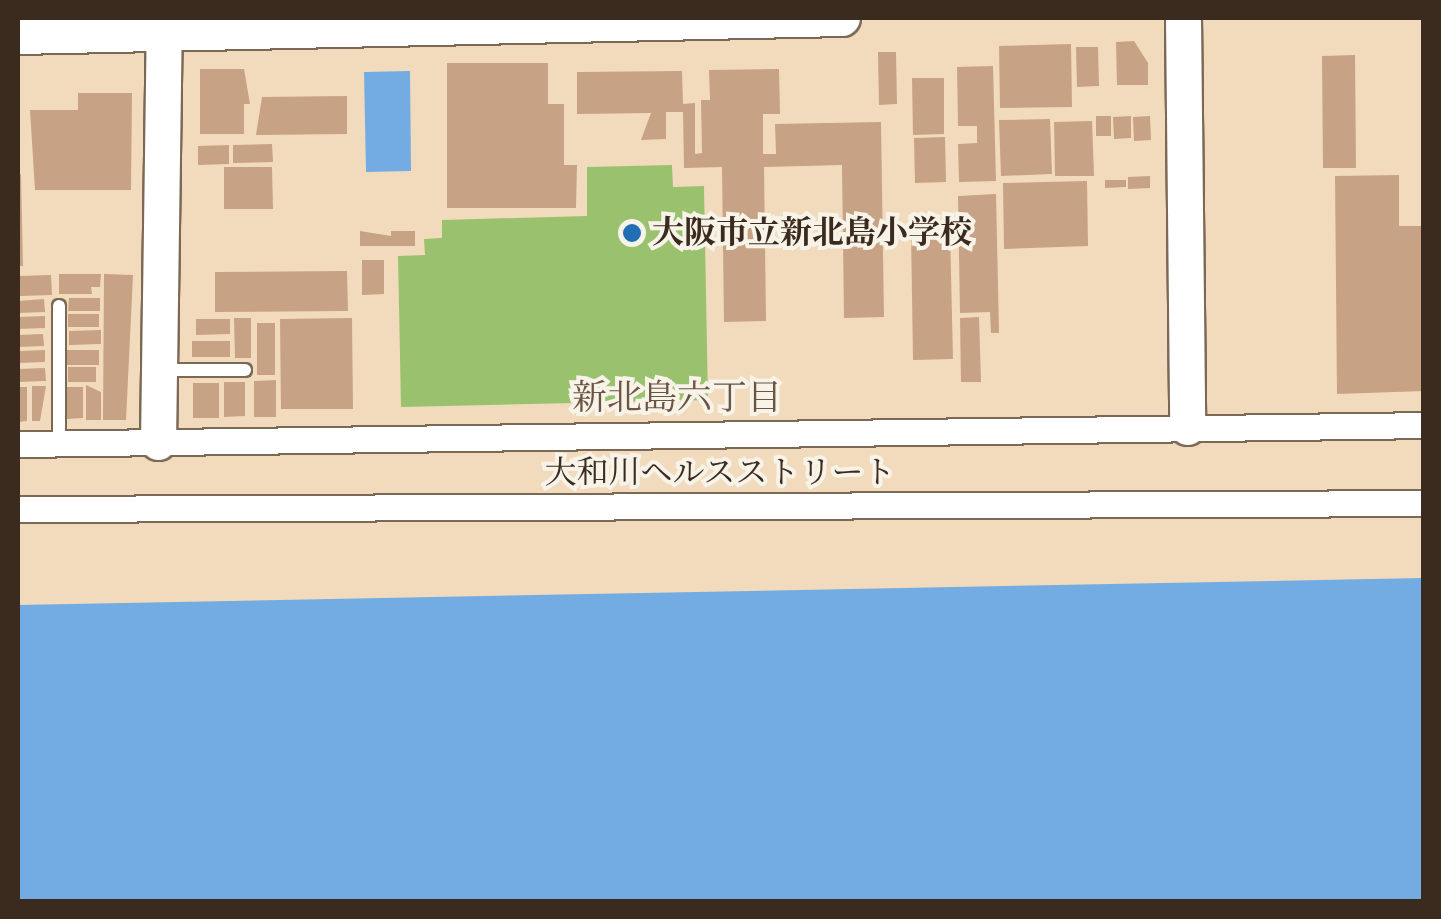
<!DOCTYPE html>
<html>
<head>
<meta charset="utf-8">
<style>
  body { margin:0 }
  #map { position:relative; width:1441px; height:919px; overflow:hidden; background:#f2dbbc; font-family:"IM FELL French Canon","Noto Serif JP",serif }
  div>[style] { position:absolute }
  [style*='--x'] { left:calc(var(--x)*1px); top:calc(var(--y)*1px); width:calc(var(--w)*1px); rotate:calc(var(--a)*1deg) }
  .green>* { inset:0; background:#9ac26e }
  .water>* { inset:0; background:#72ace2 }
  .building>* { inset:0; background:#c7a284 }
  .roads { filter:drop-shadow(2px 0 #7b6855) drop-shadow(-2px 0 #7b6855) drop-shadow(0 2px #7b6855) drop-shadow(0 -2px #7b6855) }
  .lane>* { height:12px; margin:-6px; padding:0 6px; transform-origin:6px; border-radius:6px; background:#fff }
  .street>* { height:25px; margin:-12.5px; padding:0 12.5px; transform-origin:12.5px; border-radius:12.5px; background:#fff }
  .secondary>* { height:35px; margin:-17.5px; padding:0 17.5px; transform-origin:17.5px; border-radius:17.5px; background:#fff }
  .dots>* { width:28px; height:28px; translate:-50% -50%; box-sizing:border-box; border:5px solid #f7f3e8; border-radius:50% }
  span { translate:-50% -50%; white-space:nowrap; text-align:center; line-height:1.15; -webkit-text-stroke:8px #f7f3e8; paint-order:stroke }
  .poi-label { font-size:32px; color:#3b2a1e; font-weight:700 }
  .left { translate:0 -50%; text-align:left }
  .street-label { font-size:32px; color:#3b2a1e }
  .neighbourhood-label { font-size:35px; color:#6c5442 }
  .frame { position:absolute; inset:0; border:20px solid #3b2a1e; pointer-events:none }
</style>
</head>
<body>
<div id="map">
  <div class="green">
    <i style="clip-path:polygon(672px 165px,673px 187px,704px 186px,708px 400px,401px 407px,398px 256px,425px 255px,424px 239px,442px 238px,442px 220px,587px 216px,587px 167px)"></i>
  </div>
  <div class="water">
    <i style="clip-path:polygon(410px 71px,411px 171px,366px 172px,364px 72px)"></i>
    <i style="clip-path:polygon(1423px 578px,1423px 901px,18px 901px,18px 605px)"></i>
  </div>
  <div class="building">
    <i style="clip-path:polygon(1134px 41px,1148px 63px,1148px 85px,1117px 85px,1116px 42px)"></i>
    <i style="clip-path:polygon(1071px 44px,1072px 107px,1000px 108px,999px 46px)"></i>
    <i style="clip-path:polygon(1076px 47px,1098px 47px,1099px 86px,1077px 87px)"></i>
    <i style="clip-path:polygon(878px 52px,896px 52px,897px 104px,879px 105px)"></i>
    <i style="clip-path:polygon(1355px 55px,1356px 168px,1323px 168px,1322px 56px)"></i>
    <i style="clip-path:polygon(447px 63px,548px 63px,548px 104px,564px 104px,564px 165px,577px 165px,576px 208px,447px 208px)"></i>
    <i style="clip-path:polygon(993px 66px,996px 181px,959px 182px,958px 144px,977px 143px,977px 126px,958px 126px,957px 67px)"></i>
    <i style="clip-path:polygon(200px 69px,244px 69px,250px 104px,244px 104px,244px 134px,200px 134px)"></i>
    <i style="clip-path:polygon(779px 69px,780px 114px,763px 114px,763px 154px,776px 154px,775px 124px,881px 122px,884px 317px,844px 318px,842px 165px,764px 167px,766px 321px,724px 322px,722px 167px,684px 168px,683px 112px,666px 112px,666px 139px,641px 140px,651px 113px,577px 114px,577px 72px,682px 71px,683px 104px,695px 103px,695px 154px,702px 153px,701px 100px,710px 100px,709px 70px)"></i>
    <i style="clip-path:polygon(912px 78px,944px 78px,944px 134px,913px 135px)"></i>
    <i style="clip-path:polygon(78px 93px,132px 93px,131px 190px,35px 190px,30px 110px,78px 110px)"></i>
    <i style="clip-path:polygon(347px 96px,347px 134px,256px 135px,262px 97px)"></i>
    <i style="clip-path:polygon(1096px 116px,1111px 116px,1111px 136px,1096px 136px)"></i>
    <i style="clip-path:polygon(1131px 116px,1131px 138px,1114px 139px,1113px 117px)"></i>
    <i style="clip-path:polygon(1150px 116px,1151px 140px,1134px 141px,1133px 117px)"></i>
    <i style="clip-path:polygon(1050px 119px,1052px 174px,1001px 176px,999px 120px)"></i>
    <i style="clip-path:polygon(1092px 121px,1094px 176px,1055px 176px,1054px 122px)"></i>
    <i style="clip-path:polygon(945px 137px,946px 182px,915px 183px,914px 138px)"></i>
    <i style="clip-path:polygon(272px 144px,273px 162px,233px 163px,233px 145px)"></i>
    <i style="clip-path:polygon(229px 145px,229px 164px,198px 165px,198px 146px)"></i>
    <i style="clip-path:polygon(224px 167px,272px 167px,273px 209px,224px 209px)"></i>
    <i style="clip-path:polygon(18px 174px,21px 174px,23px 266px,18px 266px)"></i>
    <i style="clip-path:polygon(1399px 175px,1399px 226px,1424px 226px,1424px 391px,1337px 394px,1335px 176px)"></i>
    <i style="clip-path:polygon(1150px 176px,1150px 188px,1128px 189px,1128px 177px)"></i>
    <i style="clip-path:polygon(1105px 180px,1126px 180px,1126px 187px,1105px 188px)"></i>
    <i style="clip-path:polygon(1087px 181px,1088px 246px,1004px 249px,1003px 183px)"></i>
    <i style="clip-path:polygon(996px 194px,999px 333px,991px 333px,990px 312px,960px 313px,958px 196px)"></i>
    <i style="clip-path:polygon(360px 231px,391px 236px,391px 231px,415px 231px,415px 246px,360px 246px)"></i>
    <i style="clip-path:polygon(950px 231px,953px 359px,913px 360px,911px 232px)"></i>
    <i style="clip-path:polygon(362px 260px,384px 260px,384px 294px,362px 295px)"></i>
    <i style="clip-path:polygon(347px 271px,348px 311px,215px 312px,215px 272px)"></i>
    <i style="clip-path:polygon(59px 274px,101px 274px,100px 287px,91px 287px,92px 294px,59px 294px)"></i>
    <i style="clip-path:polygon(104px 274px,133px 275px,126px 420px,103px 420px)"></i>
    <i style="clip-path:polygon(51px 275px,52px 295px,20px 296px,18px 276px)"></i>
    <i style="clip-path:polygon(69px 298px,100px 298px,100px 311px,68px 311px)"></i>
    <i style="clip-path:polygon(44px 299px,45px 312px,18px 313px,18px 301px)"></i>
    <i style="clip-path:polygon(68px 314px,99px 314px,99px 327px,68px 327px)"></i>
    <i style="clip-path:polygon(45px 316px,45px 328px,18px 329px,18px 317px)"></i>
    <i style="clip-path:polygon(979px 317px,981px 382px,961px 382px,960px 318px)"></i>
    <i style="clip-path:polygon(234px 318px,251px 318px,251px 358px,235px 358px)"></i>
    <i style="clip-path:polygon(352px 318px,353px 409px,281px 409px,280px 319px)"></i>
    <i style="clip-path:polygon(196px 319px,230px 319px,230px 334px,196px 335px)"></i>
    <i style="clip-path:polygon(257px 323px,275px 323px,275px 375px,257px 375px)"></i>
    <i style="clip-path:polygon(101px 330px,101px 344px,69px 345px,69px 331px)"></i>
    <i style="clip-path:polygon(43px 334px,44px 346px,18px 347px,18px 335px)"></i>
    <i style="clip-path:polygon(192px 341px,230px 341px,230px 357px,192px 357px)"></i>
    <i style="clip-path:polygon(45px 350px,45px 362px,18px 363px,18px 351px)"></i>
    <i style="clip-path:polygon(67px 350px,99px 350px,99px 365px,67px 365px)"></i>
    <i style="clip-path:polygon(68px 367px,96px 367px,96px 382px,68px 382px)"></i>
    <i style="clip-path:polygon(45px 368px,46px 381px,18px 382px,18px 369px)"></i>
    <i style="clip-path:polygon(276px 380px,276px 417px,254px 417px,254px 381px)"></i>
    <i style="clip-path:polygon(224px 382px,245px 382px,245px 416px,224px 417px)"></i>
    <i style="clip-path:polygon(193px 383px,219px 383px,219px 418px,193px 418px)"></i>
    <i style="clip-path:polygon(86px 385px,101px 392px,101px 420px,86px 420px)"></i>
    <i style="clip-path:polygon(32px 386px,46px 386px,40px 421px,32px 421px)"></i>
    <i style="clip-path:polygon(18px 387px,27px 387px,27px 421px,18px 422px)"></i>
    <i style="clip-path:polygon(67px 387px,83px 387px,83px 418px,67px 419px)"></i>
  </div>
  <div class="roads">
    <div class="lane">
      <i style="--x:163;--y:370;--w:82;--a:0"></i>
      <i style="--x:59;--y:444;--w:138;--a:-90"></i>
    </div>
    <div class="street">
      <i style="--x:18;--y:444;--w:1406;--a:-0.77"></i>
      <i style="--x:18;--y:509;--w:1406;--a:-0.24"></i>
    </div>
    <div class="secondary">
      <i style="--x:1183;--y:18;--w:409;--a:89.4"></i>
      <i style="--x:18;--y:36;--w:824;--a:-1.25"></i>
      <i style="--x:158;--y:442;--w:424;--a:-89.2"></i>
    </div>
  </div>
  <div class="dots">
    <i style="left:632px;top:233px;background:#1f6fb2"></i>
  </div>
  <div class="poi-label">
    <span class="left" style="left:652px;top:233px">大阪市立新北島小学校</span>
  </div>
  <div class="street-label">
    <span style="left:720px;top:473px">大和川ヘルスストリート</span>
  </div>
  <div class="neighbourhood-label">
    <span style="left:677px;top:398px">新北島六丁目</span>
  </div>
  <div class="frame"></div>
</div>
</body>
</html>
